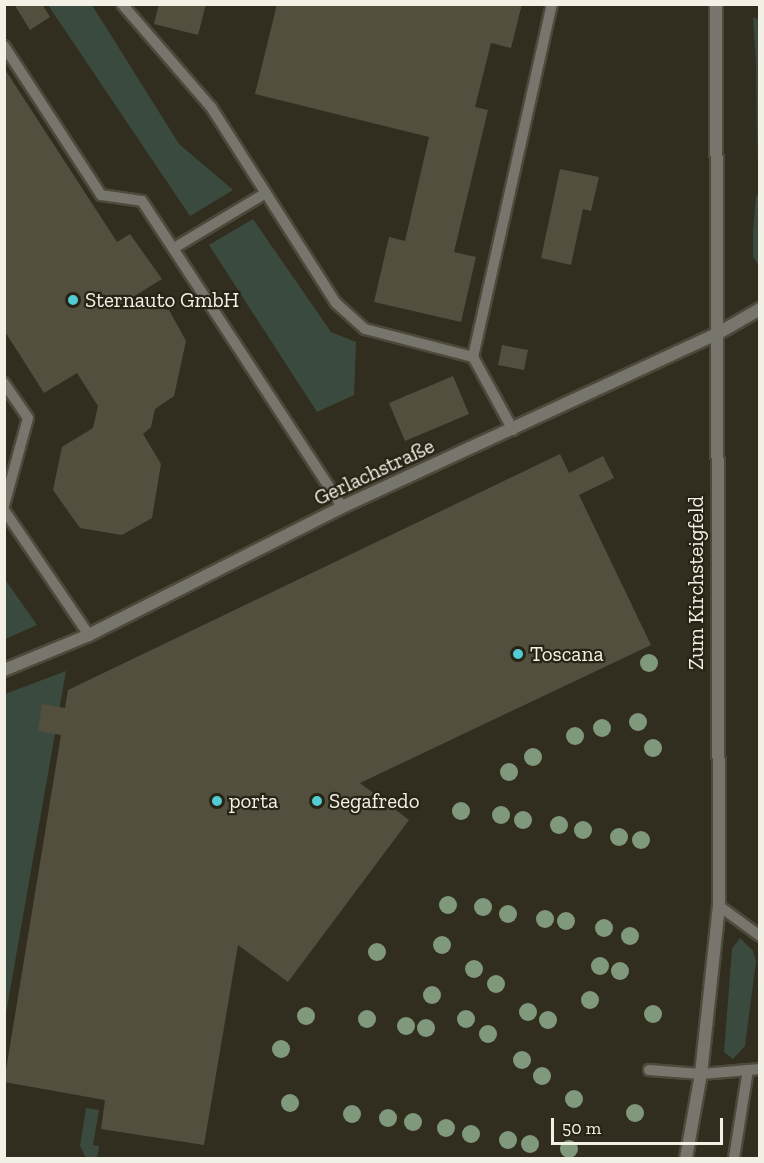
<!DOCTYPE html>
<html>
<head>
<meta charset="utf-8">
<style>
  body { margin:0 }
  #map { position:relative; width:764px; height:1163px; overflow:hidden; background:#322e1f; font-family:"Zilla Slab",serif }
  div>[style] { position:absolute }
  [style*='--x'] { left:calc(var(--x)*1px); top:calc(var(--y)*1px); width:calc(var(--w)*1px); rotate:calc(var(--a)*1deg) }
  .green>* { inset:0; background:#3b4a3e }
  .building>* { inset:0; background:#534f3e }
  .roads { filter:drop-shadow(2px 0 #4d493b) drop-shadow(-2px 0 #4d493b) drop-shadow(0 2px #4d493b) drop-shadow(0 -2px #4d493b) }
  .service>* { height:10px; margin:-5px; padding:0 5px; transform-origin:5px; border-radius:5px; background:#78756d }
  .minor>* { height:12px; margin:-6px; padding:0 6px; transform-origin:6px; border-radius:6px; background:#78756d }
  .tertiary>* { height:12px; margin:-6px; padding:0 6px; transform-origin:6px; border-radius:6px; background:#78756d }
  .trees>* { width:18px; height:18px; margin:-9px; border-radius:50%; background:#80987c }
  .dots>* { width:16px; height:16px; translate:-50% -50%; box-sizing:border-box; border:3px solid #282415; border-radius:50% }
  span { translate:-50% -50%; white-space:nowrap; text-align:center; line-height:1.15; -webkit-text-stroke:4.5px #282415; paint-order:stroke }
  .poi-label { font-size:21px; color:#f3f0e6 }
  .left { translate:0 -50%; text-align:left }
  .street-label { font-size:21px; color:#f3f0e6 }
  .frame { position:absolute; inset:0; border:6px solid #f3f0e6; pointer-events:none }
  .scale { position:absolute; left:551px; top:1118px; width:172px; height:27px; box-sizing:border-box; border:3px solid #f3f0e6; border-top:0; padding-left:8px; font-size:18px; line-height:21px; white-space:nowrap; color:#f3f0e6; -webkit-text-stroke:4px #282415; paint-order:stroke }
</style>
</head>
<body>
<div id="map">
  <div class="green">
    <i style="clip-path:polygon(48px 5px,92px 5px,179px 144px,233px 190px,190px 216px)"></i>
    <i style="clip-path:polygon(753px 17px,760px 20px,757px 166px,756px 62px)"></i>
    <i style="clip-path:polygon(759px 194px,759px 266px,753px 257px,753px 232px,756px 196px)"></i>
    <i style="clip-path:polygon(253px 219px,331px 332px,356px 342px,354px 395px,317px 412px,209px 245px)"></i>
    <i style="clip-path:polygon(4px 578px,37px 625px,5px 639px,4px 639px)"></i>
    <i style="clip-path:polygon(66px 671px,5px 1019px,5px 694px)"></i>
    <i style="clip-path:polygon(740px 938px,753px 951px,756px 961px,745px 1046px,733px 1059px,724px 1052px,732px 949px)"></i>
    <i style="clip-path:polygon(86px 1108px,99px 1110px,93px 1145px,99px 1146px,97px 1158px,86px 1158px,80px 1146px)"></i>
  </div>
  <div class="building">
    <i style="clip-path:polygon(14px 4px,42px 4px,50px 17px,30px 30px)"></i>
    <i style="clip-path:polygon(159px 4px,206px 4px,198px 35px,154px 24px)"></i>
    <i style="clip-path:polygon(277px 4px,522px 4px,511px 48px,491px 43px,475px 107px,488px 110px,454px 252px,476px 257px,461px 322px,374px 302px,389px 237px,405px 241px,429px 137px,255px 94px)"></i>
    <i style="clip-path:polygon(4px 68px,117px 242px,130px 234px,162px 279px,123px 303px,169px 310px,186px 341px,174px 396px,155px 409px,151px 427px,143px 434px,161px 464px,152px 518px,122px 535px,80px 528px,53px 490px,62px 447px,93px 428px,98px 406px,77px 373px,44px 393px,4px 330px)"></i>
    <i style="clip-path:polygon(560px 169px,599px 177px,591px 211px,583px 209px,571px 265px,541px 258px)"></i>
    <i style="clip-path:polygon(502px 345px,528px 350px,524px 370px,498px 365px)"></i>
    <i style="clip-path:polygon(453px 376px,469px 414px,405px 441px,389px 403px)"></i>
    <i style="clip-path:polygon(560px 454px,569px 473px,603px 456px,614px 478px,579px 495px,651px 645px,360px 783px,409px 820px,288px 982px,238px 945px,204px 1145px,101px 1129px,105px 1100px,4px 1082px,61px 735px,38px 731px,42px 704px,65px 708px,68px 690px)"></i>
  </div>
  <div class="roads">
    <div class="service">
      <i style="--x:122;--y:4;--w:136;--a:49.2"></i>
      <i style="--x:211;--y:107;--w:232;--a:57.5"></i>
      <i style="--x:336;--y:303;--w:39;--a:42"></i>
      <i style="--x:365;--y:329;--w:112;--a:14.5"></i>
      <i style="--x:4;--y:46;--w:178;--a:56.9"></i>
      <i style="--x:101;--y:195;--w:41;--a:8.3"></i>
      <i style="--x:142;--y:201;--w:366;--a:56.8"></i>
      <i style="--x:174;--y:248;--w:107;--a:-30.9"></i>
      <i style="--x:4;--y:383;--w:42;--a:55.6"></i>
      <i style="--x:28;--y:418;--w:91;--a:105.3"></i>
      <i style="--x:513;--y:430;--w:83;--a:-118.7"></i>
      <i style="--x:473;--y:357;--w:362;--a:-77.4"></i>
      <i style="--x:4;--y:510;--w:151;--a:55.8"></i>
      <i style="--x:719;--y:906;--w:51;--a:36.2"></i>
      <i style="--x:649;--y:1070;--w:52;--a:4.4"></i>
      <i style="--x:701;--y:1074;--w:59;--a:-4.8"></i>
      <i style="--x:734;--y:1158;--w:89;--a:-81"></i>
    </div>
    <div class="minor">
      <i style="--x:4;--y:670;--w:92;--a:-22.4"></i>
      <i style="--x:89;--y:635;--w:284;--a:-26.8"></i>
      <i style="--x:342;--y:507;--w:411;--a:-24.8"></i>
      <i style="--x:715;--y:335;--w:52;--a:-30"></i>
    </div>
    <div class="tertiary">
      <i style="--x:686;--y:1158;--w:85;--a:-79.9"></i>
      <i style="--x:701;--y:1074;--w:169;--a:-83.9"></i>
      <i style="--x:719;--y:906;--w:902;--a:-90.19"></i>
    </div>
  </div>
  <div class="trees">
    <i style="left:649px;top:663px"></i>
    <i style="left:638px;top:722px"></i>
    <i style="left:602px;top:728px"></i>
    <i style="left:575px;top:736px"></i>
    <i style="left:653px;top:748px"></i>
    <i style="left:533px;top:757px"></i>
    <i style="left:509px;top:772px"></i>
    <i style="left:461px;top:811px"></i>
    <i style="left:501px;top:815px"></i>
    <i style="left:523px;top:820px"></i>
    <i style="left:559px;top:825px"></i>
    <i style="left:583px;top:830px"></i>
    <i style="left:619px;top:837px"></i>
    <i style="left:641px;top:840px"></i>
    <i style="left:448px;top:905px"></i>
    <i style="left:483px;top:907px"></i>
    <i style="left:508px;top:914px"></i>
    <i style="left:545px;top:919px"></i>
    <i style="left:566px;top:921px"></i>
    <i style="left:604px;top:928px"></i>
    <i style="left:630px;top:936px"></i>
    <i style="left:442px;top:945px"></i>
    <i style="left:377px;top:952px"></i>
    <i style="left:600px;top:966px"></i>
    <i style="left:474px;top:969px"></i>
    <i style="left:620px;top:971px"></i>
    <i style="left:496px;top:984px"></i>
    <i style="left:432px;top:995px"></i>
    <i style="left:590px;top:1000px"></i>
    <i style="left:528px;top:1012px"></i>
    <i style="left:653px;top:1014px"></i>
    <i style="left:306px;top:1016px"></i>
    <i style="left:367px;top:1019px"></i>
    <i style="left:466px;top:1019px"></i>
    <i style="left:548px;top:1020px"></i>
    <i style="left:406px;top:1026px"></i>
    <i style="left:426px;top:1028px"></i>
    <i style="left:488px;top:1034px"></i>
    <i style="left:281px;top:1049px"></i>
    <i style="left:522px;top:1060px"></i>
    <i style="left:542px;top:1076px"></i>
    <i style="left:574px;top:1099px"></i>
    <i style="left:290px;top:1103px"></i>
    <i style="left:635px;top:1113px"></i>
    <i style="left:352px;top:1114px"></i>
    <i style="left:388px;top:1118px"></i>
    <i style="left:413px;top:1122px"></i>
    <i style="left:446px;top:1128px"></i>
    <i style="left:471px;top:1134px"></i>
    <i style="left:508px;top:1140px"></i>
    <i style="left:530px;top:1144px"></i>
    <i style="left:569px;top:1149px"></i>
  </div>
  <div class="dots">
    <i style="left:73px;top:300px;background:#51ccd2"></i>
    <i style="left:518px;top:654px;background:#51ccd2"></i>
    <i style="left:217px;top:801px;background:#51ccd2"></i>
    <i style="left:317px;top:801px;background:#51ccd2"></i>
  </div>
  <div class="poi-label">
    <span class="left" style="left:85px;top:300px">Sternauto GmbH</span>
    <span class="left" style="left:530px;top:654px">Toscana</span>
    <span class="left" style="left:229px;top:801px">porta</span>
    <span class="left" style="left:329px;top:801px">Segafredo</span>
  </div>
  <div class="street-label">
    <span style="left:374px;top:472px;rotate:-25deg">Gerlachstraße</span>
    <span style="left:696px;top:583px;rotate:-90deg">Zum Kirchsteigfeld</span>
  </div>
  <div class="frame"></div>
  <div class="scale">50 m</div>
</div>
</body>
</html>
